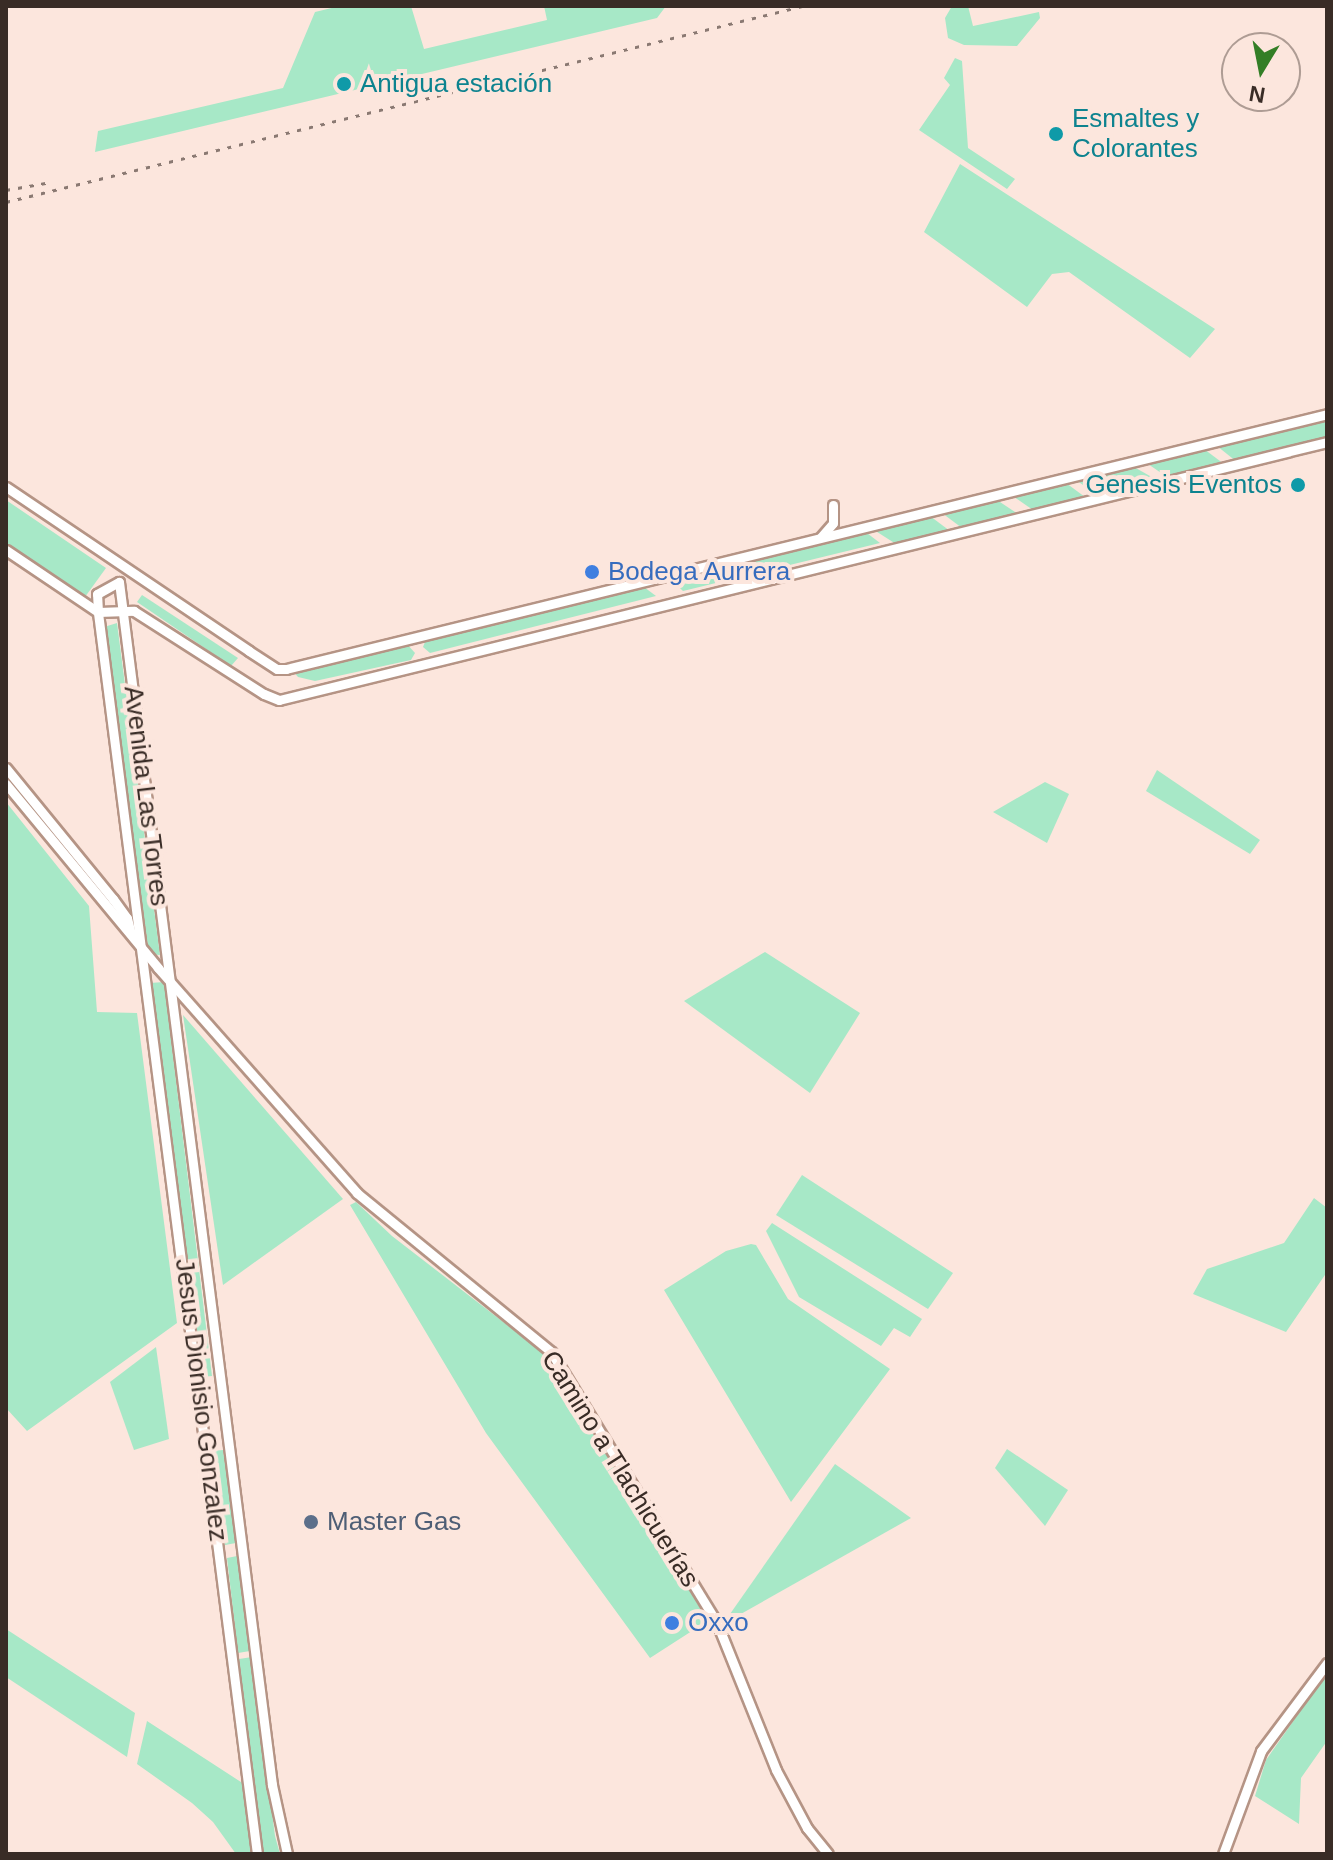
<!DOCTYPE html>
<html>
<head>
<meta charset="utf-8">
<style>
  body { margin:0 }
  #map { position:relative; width:1333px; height:1860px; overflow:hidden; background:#fce6dd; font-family:Arial,sans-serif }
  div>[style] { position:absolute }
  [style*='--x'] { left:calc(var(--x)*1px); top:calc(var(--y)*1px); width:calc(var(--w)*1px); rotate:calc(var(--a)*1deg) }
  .green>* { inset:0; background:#a7e8c7 }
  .roads { filter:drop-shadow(2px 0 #b59485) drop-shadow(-2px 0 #b59485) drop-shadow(0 2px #b59485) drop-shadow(0 -2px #b59485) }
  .tertiary>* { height:9px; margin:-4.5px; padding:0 4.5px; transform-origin:4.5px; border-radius:4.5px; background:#fff }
  .rail>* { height:3px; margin-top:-1.5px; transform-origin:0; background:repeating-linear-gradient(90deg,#8a7972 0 4px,transparent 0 12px) }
  .dots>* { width:22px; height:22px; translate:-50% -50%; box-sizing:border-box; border:4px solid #fce6dd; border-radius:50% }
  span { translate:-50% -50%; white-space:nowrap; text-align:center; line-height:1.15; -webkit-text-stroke:8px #fce6dd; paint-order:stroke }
  .culture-label { font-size:26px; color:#0d838f }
  .left { translate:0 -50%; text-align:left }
  .right { translate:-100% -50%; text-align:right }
  .shop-label { font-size:26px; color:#366cbe }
  .street-label { font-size:26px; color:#392c26 }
  .service-label { font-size:26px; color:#4e5e75 }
  .frame { position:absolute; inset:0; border:8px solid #392c26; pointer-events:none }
  .north { position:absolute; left:1221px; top:32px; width:80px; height:80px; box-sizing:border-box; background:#fce6dd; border:2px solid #ae9c94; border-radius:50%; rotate:190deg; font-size:22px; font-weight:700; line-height:32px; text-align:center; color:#392c26 }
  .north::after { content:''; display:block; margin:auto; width:28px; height:36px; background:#337e26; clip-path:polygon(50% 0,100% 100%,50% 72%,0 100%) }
</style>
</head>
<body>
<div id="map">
  <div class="green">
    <i style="clip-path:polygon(340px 6px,411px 6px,424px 49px,547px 20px,544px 6px,666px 6px,657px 18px,95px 152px,98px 131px,283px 88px,315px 12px)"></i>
    <i style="clip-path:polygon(952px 6px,968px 6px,973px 26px,1039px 12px,1040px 18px,1017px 46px,964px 45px,948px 38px,945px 18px)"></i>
    <i style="clip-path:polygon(955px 58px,962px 61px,968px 148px,1015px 179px,1007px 189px,919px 130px,950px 85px,944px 78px)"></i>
    <i style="clip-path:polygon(960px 164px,1215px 329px,1190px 358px,1069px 272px,1052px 274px,1027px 307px,924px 232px)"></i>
    <i style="clip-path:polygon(1327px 419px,1327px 439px,1237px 462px,1217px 446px)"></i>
    <i style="clip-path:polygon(1204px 449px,1224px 464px,1167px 477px,1148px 464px)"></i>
    <i style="clip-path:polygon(1134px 467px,1157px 480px,1097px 495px,1076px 480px)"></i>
    <i style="clip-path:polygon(1066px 483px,1085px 497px,1033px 510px,1014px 497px)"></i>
    <i style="clip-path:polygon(6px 500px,106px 568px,85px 597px,6px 543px)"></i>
    <i style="clip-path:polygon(997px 500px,1018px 514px,962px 528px,942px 513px)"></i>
    <i style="clip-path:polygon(930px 516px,950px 531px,896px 544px,874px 530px)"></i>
    <i style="clip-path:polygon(863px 530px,880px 543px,683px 591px,671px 580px)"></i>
    <i style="clip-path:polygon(640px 584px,656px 596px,430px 653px,423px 647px,427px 637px)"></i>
    <i style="clip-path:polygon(142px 595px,238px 658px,231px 666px,137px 602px)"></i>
    <i style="clip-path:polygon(117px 623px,160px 955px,149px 954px,104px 627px)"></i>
    <i style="clip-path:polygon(406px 643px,415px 653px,411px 660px,315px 681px,298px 677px,293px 671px)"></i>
    <i style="clip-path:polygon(1157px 770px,1260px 840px,1250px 854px,1146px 791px)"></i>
    <i style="clip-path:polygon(1045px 782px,1069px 794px,1047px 843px,993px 812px)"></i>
    <i style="clip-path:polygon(6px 802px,89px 906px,97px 1012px,137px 1013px,177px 1323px,27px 1431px,6px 1408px)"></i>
    <i style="clip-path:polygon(765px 952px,860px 1013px,810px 1093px,684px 1001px)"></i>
    <i style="clip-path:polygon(164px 982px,212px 1376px,202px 1377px,150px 983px)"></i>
    <i style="clip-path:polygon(183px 1015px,343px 1199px,223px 1285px)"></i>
    <i style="clip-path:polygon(802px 1175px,953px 1273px,928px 1309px,776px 1215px)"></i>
    <i style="clip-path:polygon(1314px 1198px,1327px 1208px,1327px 1272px,1286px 1332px,1193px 1294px,1207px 1269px,1284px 1243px)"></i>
    <i style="clip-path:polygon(356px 1202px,392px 1236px,542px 1352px,709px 1620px,650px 1658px,486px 1433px,350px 1205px)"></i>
    <i style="clip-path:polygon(772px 1223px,922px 1319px,910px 1337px,894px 1328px,881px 1346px,799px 1297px,766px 1231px)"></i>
    <i style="clip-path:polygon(751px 1244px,756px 1245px,788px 1299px,890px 1369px,791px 1502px,664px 1290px,726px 1251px)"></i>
    <i style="clip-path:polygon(156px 1347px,169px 1439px,134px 1450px,110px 1382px)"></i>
    <i style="clip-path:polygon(1007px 1449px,1068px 1490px,1045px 1526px,995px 1468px)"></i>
    <i style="clip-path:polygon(223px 1450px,236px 1543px,225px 1545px,212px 1451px)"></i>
    <i style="clip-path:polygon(835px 1464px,911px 1518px,723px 1624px)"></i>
    <i style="clip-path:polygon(237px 1556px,250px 1651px,238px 1653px,227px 1558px)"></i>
    <i style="clip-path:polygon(6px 1629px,135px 1713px,127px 1757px,6px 1677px)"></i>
    <i style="clip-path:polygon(252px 1657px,275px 1836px,280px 1854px,263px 1854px,239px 1659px)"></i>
    <i style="clip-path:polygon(1327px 1673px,1327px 1741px,1301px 1778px,1299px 1824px,1255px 1796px,1266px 1760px)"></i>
    <i style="clip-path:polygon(147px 1721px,244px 1784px,252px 1854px,236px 1854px,213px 1822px,192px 1803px,137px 1764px)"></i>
  </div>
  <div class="roads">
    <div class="tertiary">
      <i style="--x:6;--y:487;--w:293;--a:34"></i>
      <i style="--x:249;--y:651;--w:33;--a:33"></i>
      <i style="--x:277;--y:669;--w:9;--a:0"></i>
      <i style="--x:286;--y:669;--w:1072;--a:-13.76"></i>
      <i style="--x:821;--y:537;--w:18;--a:-49"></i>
      <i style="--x:833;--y:523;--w:18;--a:-90"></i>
      <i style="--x:6;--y:550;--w:111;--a:34"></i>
      <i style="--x:98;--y:612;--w:36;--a:-2"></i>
      <i style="--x:134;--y:611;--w:154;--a:32.6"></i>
      <i style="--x:264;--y:694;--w:16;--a:22"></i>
      <i style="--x:279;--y:700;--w:1079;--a:-13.83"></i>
      <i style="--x:6;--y:768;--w:169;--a:50.8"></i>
      <i style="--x:113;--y:899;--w:24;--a:54"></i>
      <i style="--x:127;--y:918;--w:16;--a:76"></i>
      <i style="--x:6;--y:784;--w:239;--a:50.4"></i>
      <i style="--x:158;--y:968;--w:300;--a:48.5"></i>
      <i style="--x:357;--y:1193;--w:251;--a:39.3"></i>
      <i style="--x:551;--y:1352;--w:318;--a:58.5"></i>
      <i style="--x:717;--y:1623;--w:158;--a:68.1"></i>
      <i style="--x:776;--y:1770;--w:66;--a:61.9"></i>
      <i style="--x:807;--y:1828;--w:33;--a:51"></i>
      <i style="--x:257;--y:1854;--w:1252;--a:-97.3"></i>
      <i style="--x:98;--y:612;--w:18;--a:-93"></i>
      <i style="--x:97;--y:594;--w:25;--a:-29"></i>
      <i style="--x:119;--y:582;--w:1213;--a:82.75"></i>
      <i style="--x:272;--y:1785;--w:71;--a:77.7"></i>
      <i style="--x:1223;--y:1854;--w:110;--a:-69.7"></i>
      <i style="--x:1261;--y:1751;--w:110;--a:-53.1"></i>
    </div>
  </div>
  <div class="rail">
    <i style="--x:6;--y:190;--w:46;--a:-10.1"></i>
    <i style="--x:6;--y:202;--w:821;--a:-13.82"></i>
  </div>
  <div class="dots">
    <i style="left:344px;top:84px;background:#0f9aa8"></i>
    <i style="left:1056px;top:134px;background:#0f9aa8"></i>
    <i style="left:1298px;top:485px;background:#0f9aa8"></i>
    <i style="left:592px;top:572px;background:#3f7fe0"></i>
    <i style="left:311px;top:1522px;background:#5c6f8a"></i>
    <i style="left:672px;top:1623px;background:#3f7fe0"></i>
  </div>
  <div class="culture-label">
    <span class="left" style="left:360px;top:84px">Antigua estación</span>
    <span class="left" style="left:1072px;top:134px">Esmaltes y<br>Colorantes</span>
    <span class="right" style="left:1282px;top:485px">Genesis Eventos</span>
  </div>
  <div class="shop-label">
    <span class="left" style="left:608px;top:572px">Bodega Aurrera</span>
    <span class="left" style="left:688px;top:1623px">Oxxo</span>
  </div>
  <div class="street-label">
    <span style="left:146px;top:796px;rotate:83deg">Avenida Las Torres</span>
    <span style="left:201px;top:1400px;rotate:83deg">Jesus Dionisio Gonzalez</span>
    <span style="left:620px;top:1469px;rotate:58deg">Camino a Tlachicuerías</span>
  </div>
  <div class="service-label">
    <span class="left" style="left:327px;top:1522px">Master Gas</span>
  </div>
  <div class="frame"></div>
  <div class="north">N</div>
</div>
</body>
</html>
